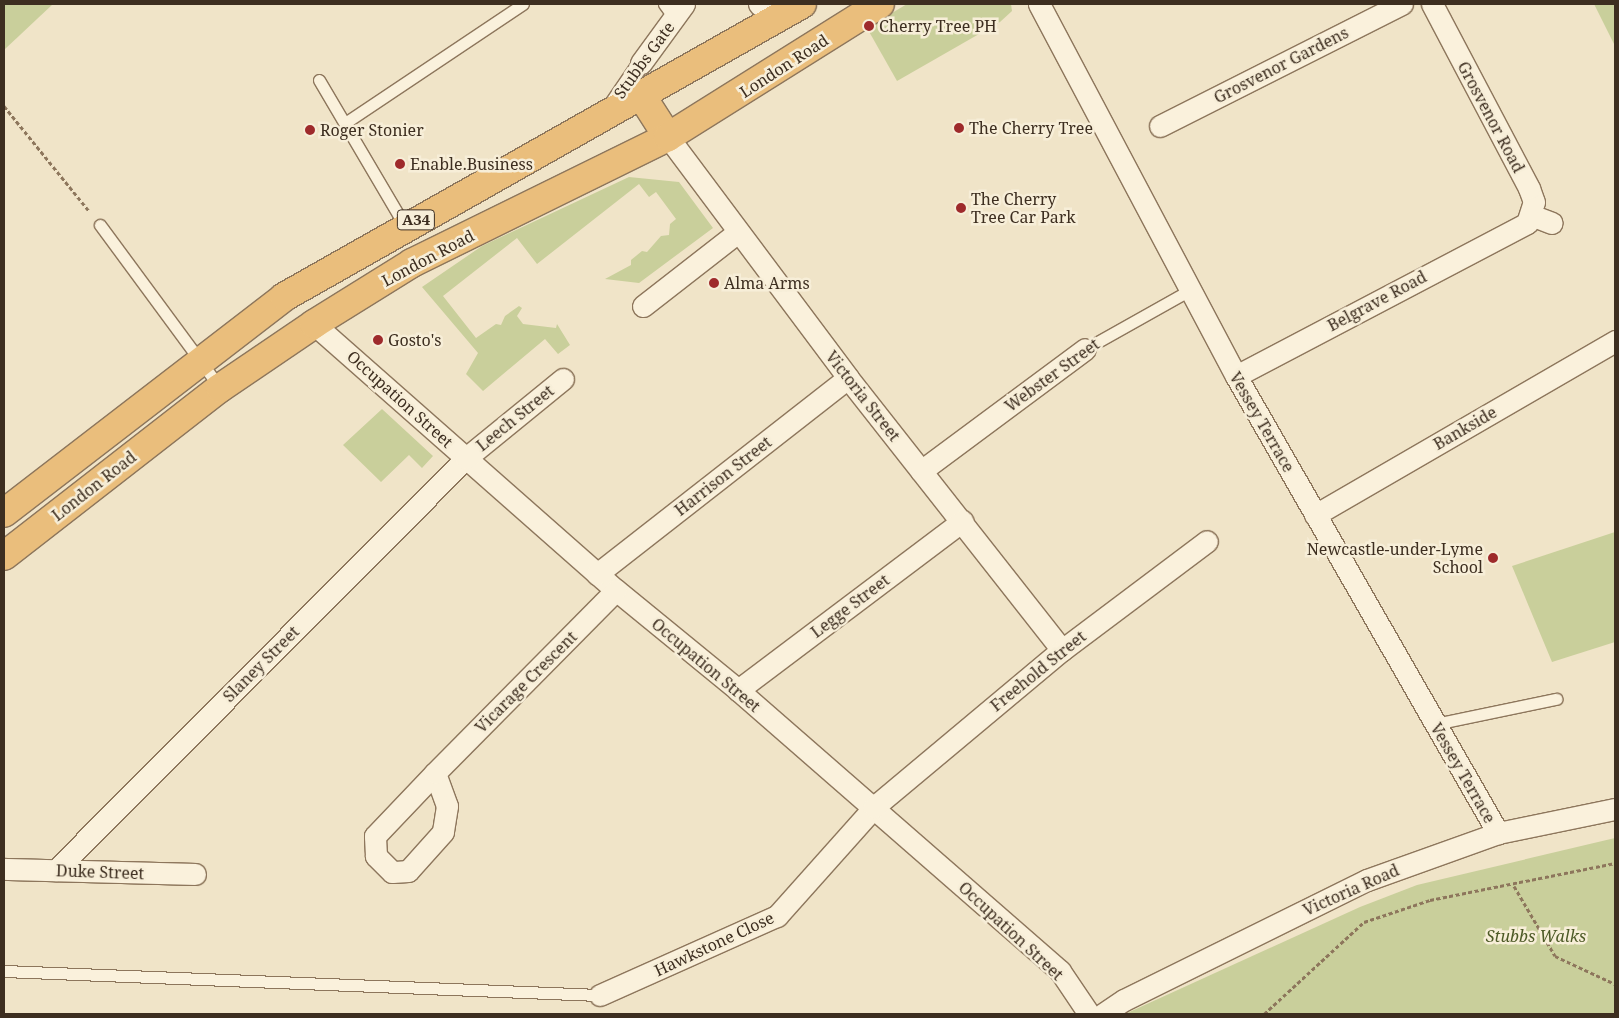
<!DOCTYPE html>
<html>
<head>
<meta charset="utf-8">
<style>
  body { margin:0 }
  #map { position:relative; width:1619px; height:1018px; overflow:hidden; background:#f0e4c8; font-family:"Noto Serif",serif }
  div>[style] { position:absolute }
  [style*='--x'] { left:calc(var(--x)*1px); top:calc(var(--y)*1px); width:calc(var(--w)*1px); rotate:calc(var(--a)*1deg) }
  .green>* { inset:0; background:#c9cf9b }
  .path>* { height:3px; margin-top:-1.5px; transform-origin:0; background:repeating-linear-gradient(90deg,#8d765c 0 4px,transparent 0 6.5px) }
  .roads { filter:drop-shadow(1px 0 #8d765c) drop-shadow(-1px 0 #8d765c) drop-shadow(0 1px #8d765c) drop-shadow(0 -1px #8d765c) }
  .service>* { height:11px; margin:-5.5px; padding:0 5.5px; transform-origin:5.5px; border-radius:5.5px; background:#faf1dc }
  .pedestrian>* { height:16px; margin:-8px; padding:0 8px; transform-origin:8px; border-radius:8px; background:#faf1dc }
  .minor>* { height:21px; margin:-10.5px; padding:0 10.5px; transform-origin:10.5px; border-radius:10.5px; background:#faf1dc }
  .trunk>* { height:28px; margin:-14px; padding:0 14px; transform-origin:14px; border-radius:14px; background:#eabe7c }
  .dots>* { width:14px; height:14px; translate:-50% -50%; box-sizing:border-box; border:2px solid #f7eed8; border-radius:50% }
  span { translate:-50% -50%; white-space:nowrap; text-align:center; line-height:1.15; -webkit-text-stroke:5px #f7eed8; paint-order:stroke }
  .shield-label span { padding:1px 4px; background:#f7eed8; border:1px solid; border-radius:4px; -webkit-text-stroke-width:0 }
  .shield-label { font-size:15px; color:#3d2e20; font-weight:700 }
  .poi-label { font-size:16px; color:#3d2e20 }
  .left { translate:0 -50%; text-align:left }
  .right { translate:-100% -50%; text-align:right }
  .street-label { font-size:16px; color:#3d2e20 }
  .park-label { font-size:16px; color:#4d5a26; font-style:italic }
  .frame { position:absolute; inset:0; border:5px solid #3d2e20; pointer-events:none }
</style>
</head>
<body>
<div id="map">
  <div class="green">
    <i style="clip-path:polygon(4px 4px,53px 4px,4px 50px)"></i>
    <i style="clip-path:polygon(907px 4px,1011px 4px,1012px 11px,1000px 22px,897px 81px,867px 28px)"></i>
    <i style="clip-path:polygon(1594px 4px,1615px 4px,1615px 46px)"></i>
    <i style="clip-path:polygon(629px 177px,679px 182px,713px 228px,639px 283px,605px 279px,631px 265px,631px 260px,642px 251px,647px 252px,661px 236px,669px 235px,670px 224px,676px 219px,656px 192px,649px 197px,639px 184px,537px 264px,517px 238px,443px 296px,476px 338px,496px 324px,501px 325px,505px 316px,519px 306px,522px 308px,517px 316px,523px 324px,556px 328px,557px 324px,570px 345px,558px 354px,545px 339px,483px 391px,466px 374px,478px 353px,422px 287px,482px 246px)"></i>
    <i style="clip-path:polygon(382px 409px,433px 456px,422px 468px,409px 455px,381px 482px,343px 445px)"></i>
    <i style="clip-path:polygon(1615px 532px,1615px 642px,1552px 662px,1512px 566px)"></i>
    <i style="clip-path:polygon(1615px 838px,1615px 1014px,1125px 1014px,1360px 907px,1417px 885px)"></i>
  </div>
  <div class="path">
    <i style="--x:4;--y:106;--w:135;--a:51"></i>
    <i style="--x:1514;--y:886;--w:81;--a:59.6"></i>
    <i style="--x:1555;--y:956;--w:66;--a:25"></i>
    <i style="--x:1264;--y:1014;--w:136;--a:-42.6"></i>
    <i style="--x:1364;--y:922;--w:70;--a:-18.4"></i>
    <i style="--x:1430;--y:900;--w:189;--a:-11.3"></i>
  </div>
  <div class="roads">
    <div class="service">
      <i style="--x:664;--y:4;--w:17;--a:54"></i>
      <i style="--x:319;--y:80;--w:169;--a:59.5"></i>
      <i style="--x:345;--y:123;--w:214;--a:-33.8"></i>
      <i style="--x:100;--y:225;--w:202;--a:53.6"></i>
      <i style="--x:1085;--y:349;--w:120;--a:-29.3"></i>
      <i style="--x:1435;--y:724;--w:124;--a:-11.7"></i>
      <i style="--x:4;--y:971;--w:596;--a:2.31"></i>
    </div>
    <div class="pedestrian">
      <i style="--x:611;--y:107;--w:53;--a:-55.7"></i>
    </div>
    <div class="minor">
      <i style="--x:759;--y:4;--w:23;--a:41"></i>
      <i style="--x:1039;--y:4;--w:421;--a:62.1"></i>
      <i style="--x:1236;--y:376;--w:527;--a:60.17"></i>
      <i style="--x:641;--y:63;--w:73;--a:-53.9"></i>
      <i style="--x:1160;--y:126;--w:271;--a:-26.8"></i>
      <i style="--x:668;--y:137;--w:301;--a:53.2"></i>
      <i style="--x:848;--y:378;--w:346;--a:51.8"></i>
      <i style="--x:1531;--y:215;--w:22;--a:21"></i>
      <i style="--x:643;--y:306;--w:120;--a:-37.9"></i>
      <i style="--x:314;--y:324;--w:402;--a:41.4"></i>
      <i style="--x:616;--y:590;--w:158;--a:39.3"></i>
      <i style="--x:738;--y:690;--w:427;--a:41.1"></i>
      <i style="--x:1060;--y:971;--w:52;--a:56"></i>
      <i style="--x:1236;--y:376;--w:329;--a:-27.7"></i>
      <i style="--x:1527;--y:223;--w:22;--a:-72"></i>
      <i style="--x:1534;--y:202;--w:15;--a:-110"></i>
      <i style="--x:1529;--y:188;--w:208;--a:-117.8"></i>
      <i style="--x:921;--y:471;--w:204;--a:-36.6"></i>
      <i style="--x:1315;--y:515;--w:347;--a:-30.1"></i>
      <i style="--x:597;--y:574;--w:318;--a:-38"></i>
      <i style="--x:738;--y:690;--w:281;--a:-37"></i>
      <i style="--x:435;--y:773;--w:35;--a:70"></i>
      <i style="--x:447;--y:806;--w:26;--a:99"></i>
      <i style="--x:443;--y:832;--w:52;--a:131.9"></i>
      <i style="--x:408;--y:871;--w:16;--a:176"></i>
      <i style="--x:392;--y:872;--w:23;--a:-135"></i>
      <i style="--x:376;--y:856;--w:20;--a:-93"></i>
      <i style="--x:375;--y:836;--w:87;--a:-46.4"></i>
      <i style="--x:435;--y:773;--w:257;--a:-45.3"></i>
      <i style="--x:4;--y:869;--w:191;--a:1.5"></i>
      <i style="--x:56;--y:870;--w:581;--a:-45.14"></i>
      <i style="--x:466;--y:458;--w:125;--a:-39.2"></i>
      <i style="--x:600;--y:995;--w:194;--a:-24.1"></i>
      <i style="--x:777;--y:916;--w:146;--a:-48.3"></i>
      <i style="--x:874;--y:807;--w:245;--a:-39.9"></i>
      <i style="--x:1062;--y:650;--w:181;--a:-36.9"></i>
      <i style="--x:1103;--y:1014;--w:25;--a:-34"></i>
      <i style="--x:1124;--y:1000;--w:271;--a:-26.3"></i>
      <i style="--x:1367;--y:880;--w:139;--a:-19.7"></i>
      <i style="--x:1498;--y:833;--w:119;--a:-11.6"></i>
    </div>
    <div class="trunk">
      <i style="--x:641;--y:95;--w:50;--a:57.3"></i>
      <i style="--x:4;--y:513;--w:354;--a:-37.6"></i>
      <i style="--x:284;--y:297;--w:595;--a:-29.49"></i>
      <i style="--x:4;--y:556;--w:274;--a:-37.9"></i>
      <i style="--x:220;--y:388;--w:114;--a:-34.2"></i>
      <i style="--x:314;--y:324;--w:115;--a:-31.9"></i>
      <i style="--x:412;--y:263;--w:285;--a:-26.2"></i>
      <i style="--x:668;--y:137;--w:250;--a:-32.1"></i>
    </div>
  </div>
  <div class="dots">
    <i style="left:869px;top:26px;background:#9e2a2b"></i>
    <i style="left:959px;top:128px;background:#9e2a2b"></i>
    <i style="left:310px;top:130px;background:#9e2a2b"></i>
    <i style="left:400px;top:164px;background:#9e2a2b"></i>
    <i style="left:961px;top:208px;background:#9e2a2b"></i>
    <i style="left:714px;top:283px;background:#9e2a2b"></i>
    <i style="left:378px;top:340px;background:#9e2a2b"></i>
    <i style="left:1493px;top:558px;background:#9e2a2b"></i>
  </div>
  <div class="shield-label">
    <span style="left:416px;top:220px">A34</span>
  </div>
  <div class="poi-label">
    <span class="left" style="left:879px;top:26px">Cherry Tree PH</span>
    <span class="left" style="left:969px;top:128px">The Cherry Tree</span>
    <span class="left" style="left:320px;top:130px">Roger Stonier</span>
    <span class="left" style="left:410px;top:164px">Enable.Business</span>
    <span class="left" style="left:971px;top:208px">The Cherry<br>Tree Car Park</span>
    <span class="left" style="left:724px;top:283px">Alma Arms</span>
    <span class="left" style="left:388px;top:340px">Gosto's</span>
    <span class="right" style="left:1483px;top:558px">Newcastle-under-Lyme<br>School</span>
  </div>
  <div class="street-label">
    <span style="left:644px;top:60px;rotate:-54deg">Stubbs Gate</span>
    <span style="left:1281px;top:65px;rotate:-27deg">Grosvenor Gardens</span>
    <span style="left:784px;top:66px;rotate:-33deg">London Road</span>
    <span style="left:1491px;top:117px;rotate:62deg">Grosvenor Road</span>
    <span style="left:428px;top:258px;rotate:-28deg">London Road</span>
    <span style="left:1377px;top:301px;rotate:-28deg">Belgrave Road</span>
    <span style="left:1052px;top:375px;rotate:-36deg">Webster Street</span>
    <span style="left:863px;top:396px;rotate:52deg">Victoria Street</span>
    <span style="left:400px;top:399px;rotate:42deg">Occupation Street</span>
    <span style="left:515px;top:418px;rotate:-39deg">Leech Street</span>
    <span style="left:1262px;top:422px;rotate:60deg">Vessey Terrace</span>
    <span style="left:1465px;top:428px;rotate:-30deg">Bankside</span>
    <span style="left:723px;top:476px;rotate:-38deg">Harrison Street</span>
    <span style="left:94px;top:486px;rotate:-38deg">London Road</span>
    <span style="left:850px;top:606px;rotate:-37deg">Legge Street</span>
    <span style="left:261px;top:664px;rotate:-45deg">Slaney Street</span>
    <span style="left:706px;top:665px;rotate:40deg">Occupation Street</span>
    <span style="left:1038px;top:671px;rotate:-39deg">Freehold Street</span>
    <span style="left:526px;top:682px;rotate:-45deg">Vicarage Crescent</span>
    <span style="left:1463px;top:773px;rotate:60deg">Vessey Terrace</span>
    <span style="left:100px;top:872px;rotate:2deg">Duke Street</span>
    <span style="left:1351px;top:890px;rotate:-24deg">Victoria Road</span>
    <span style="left:1011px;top:931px;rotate:43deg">Occupation Street</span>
    <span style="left:714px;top:944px;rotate:-25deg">Hawkstone Close</span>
  </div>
  <div class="park-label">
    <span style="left:1536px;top:936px">Stubbs Walks</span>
  </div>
  <div class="frame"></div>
</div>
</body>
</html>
